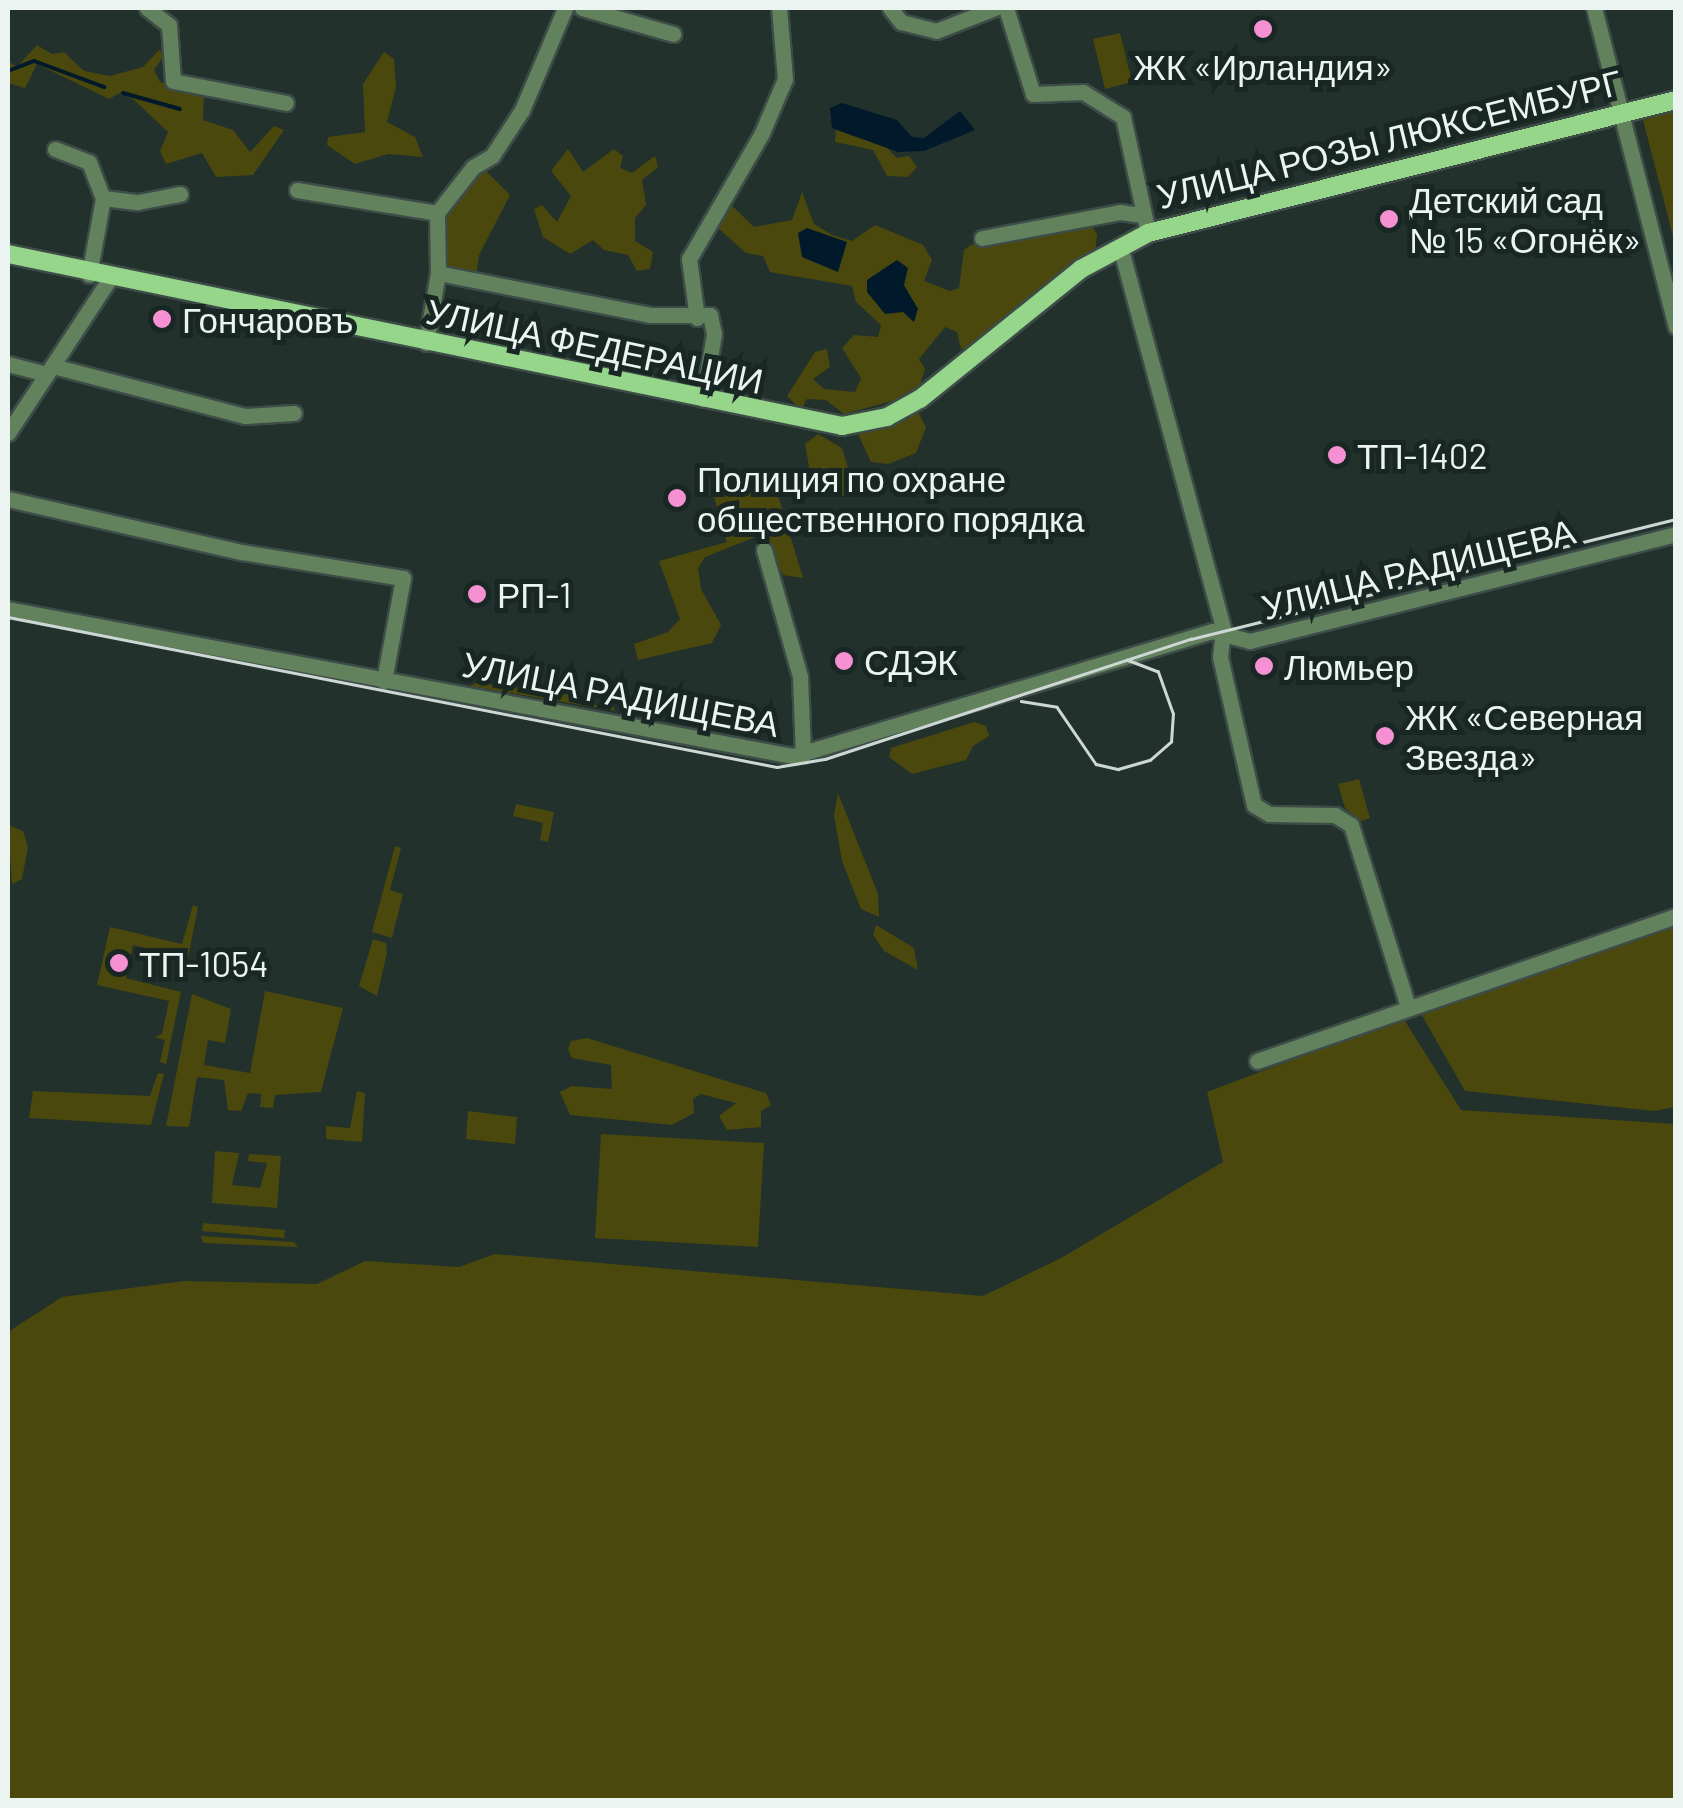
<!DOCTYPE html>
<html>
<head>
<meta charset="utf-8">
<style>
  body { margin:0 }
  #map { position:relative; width:1683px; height:1808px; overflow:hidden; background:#22312c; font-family:Barlow,sans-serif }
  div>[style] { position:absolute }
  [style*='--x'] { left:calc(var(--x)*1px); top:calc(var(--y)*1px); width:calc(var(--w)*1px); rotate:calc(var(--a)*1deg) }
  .green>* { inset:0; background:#4a480c }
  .water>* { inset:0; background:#00192b }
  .stream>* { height:4px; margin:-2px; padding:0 2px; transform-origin:2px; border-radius:2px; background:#00192b }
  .roads { filter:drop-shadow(2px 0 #3e4c48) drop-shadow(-2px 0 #3e4c48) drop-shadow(0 2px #3e4c48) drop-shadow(0 -2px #3e4c48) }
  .minor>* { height:15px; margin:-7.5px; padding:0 7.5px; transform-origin:7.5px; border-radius:7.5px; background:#62815d }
  .major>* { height:18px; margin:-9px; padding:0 9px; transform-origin:9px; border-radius:9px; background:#95d68b }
  .tram>* { height:2.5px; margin:-1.25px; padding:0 1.25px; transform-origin:1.25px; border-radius:1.25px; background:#cdd7d4 }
  .dots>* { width:28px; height:28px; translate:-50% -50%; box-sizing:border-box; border:5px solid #182723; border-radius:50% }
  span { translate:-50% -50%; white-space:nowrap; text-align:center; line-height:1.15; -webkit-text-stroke:10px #182723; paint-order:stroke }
  .poi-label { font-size:35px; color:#ebf4f1 }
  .left { translate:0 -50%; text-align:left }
  .street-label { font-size:35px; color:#ebf4f1 }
  .frame { position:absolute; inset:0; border:10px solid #ebf4f1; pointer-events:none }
</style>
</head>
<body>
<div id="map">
  <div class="green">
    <i style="clip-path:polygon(1120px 33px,1132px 82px,1105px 89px,1093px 39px)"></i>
    <i style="clip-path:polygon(37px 45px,52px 54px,64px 52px,84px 71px,110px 76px,143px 67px,160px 49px,163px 57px,154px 70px,160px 82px,196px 90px,204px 98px,203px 120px,233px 130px,250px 152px,274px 126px,284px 130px,253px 175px,216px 177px,202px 153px,166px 164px,160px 151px,168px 132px,133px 99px,120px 93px,109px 99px,37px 64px,25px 88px,8px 83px,8px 61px,17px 67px)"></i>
    <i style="clip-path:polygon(384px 52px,394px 59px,396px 87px,387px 122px,415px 137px,423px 157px,388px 154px,355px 164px,327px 145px,328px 137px,365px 132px,363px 84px)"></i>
    <i style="clip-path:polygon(1675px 108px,1675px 244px,1642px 116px)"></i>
    <i style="clip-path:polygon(836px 130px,886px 147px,897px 158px,909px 156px,917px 167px,908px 177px,887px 176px,873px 150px,835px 142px)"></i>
    <i style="clip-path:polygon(568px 149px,583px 172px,614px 149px,623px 156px,620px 168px,632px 173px,655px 156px,658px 167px,642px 180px,646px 205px,635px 218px,635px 241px,653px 252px,650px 269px,637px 271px,628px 255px,604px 250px,593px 240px,570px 254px,543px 237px,534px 209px,542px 205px,557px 222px,571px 196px,551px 171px)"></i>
    <i style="clip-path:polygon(485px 170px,510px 195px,479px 255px,476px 277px,447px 267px,442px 224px,457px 191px)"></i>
    <i style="clip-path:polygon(802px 192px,814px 224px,832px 235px,852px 241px,875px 225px,923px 245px,932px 260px,924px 281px,950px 291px,959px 288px,964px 250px,971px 245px,1090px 222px,1097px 235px,1095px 253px,1053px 277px,969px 348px,961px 349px,957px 332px,945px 327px,919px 359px,925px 369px,920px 385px,892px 401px,844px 414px,826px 400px,807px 399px,801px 410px,787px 396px,815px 352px,827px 349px,830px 367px,813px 379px,824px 389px,855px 392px,861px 378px,842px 348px,854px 335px,878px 337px,881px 325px,856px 302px,852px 286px,770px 272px,763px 256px,746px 253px,718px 228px,728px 202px,754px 227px,792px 220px)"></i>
    <i style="clip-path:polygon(916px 408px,926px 427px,916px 453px,888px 464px,871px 462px,856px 430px)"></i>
    <i style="clip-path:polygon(818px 434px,842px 448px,852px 481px,843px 496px,833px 487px,818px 492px,812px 484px,805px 444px)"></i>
    <i style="clip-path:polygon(754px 477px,776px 489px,803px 578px,783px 575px,765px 533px,705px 557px,698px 568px,701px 589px,721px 625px,712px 643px,638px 660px,634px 644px,668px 632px,680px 619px,659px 561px,727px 542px,714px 497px,724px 485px,744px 490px)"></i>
    <i style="clip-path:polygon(486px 677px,488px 684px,569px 693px,573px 701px,603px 706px,610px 700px,615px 711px,470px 686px)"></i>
    <i style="clip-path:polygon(974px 722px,986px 726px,989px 736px,973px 746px,966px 760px,912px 774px,889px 757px,891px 748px)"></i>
    <i style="clip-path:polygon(1359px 779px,1370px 818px,1361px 821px,1345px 808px,1338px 784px)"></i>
    <i style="clip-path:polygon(838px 793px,878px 894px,879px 917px,861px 909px,842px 861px,834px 815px)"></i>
    <i style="clip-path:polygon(516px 804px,554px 812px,548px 842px,540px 840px,543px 823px,513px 816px)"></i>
    <i style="clip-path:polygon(8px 825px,23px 831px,28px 847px,22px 879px,12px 884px)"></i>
    <i style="clip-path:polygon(395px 846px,401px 848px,390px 890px,403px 894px,392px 938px,372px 932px)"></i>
    <i style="clip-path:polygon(193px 905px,198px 907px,188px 958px,133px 945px,130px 959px,111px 955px,109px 966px,127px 971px,126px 978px,181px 992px,166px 1064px,160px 1062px,165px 1040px,154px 1037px,162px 1034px,169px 1001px,97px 985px,110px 927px,182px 944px)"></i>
    <i style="clip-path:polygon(876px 925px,914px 948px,918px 970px,884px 951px,873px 935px)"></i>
    <i style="clip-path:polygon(1675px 925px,1675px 1107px,1654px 1111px,1465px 1091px,1420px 1012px)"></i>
    <i style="clip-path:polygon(373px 939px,386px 943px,387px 953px,377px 996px,359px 986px)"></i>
    <i style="clip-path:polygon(265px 991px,343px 1008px,321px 1092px,275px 1095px,273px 1108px,260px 1107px,261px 1094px,248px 1093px,241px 1111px,228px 1110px,224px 1080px,197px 1077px,189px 1127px,166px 1126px,192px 994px,231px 1009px,225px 1043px,208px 1040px,204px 1065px,250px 1073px)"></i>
    <i style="clip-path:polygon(1403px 1018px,1461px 1110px,1675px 1124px,1675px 1800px,8px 1800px,8px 1332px,62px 1297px,184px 1281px,317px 1284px,365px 1261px,459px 1267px,495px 1254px,983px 1296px,1061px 1258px,1223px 1162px,1207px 1092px)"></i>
    <i style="clip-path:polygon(587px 1038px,766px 1093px,771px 1105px,761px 1111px,761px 1127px,727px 1130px,719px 1116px,736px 1103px,701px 1094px,693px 1099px,694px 1113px,672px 1125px,570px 1115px,560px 1092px,572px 1086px,612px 1089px,611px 1065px,572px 1058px,568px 1049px,571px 1041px)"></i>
    <i style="clip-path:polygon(158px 1073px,164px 1074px,151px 1125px,29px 1118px,33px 1091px,150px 1096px)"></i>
    <i style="clip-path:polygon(357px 1091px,365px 1093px,362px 1142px,326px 1139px,326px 1126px,350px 1128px)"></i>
    <i style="clip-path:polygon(468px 1111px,517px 1117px,515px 1144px,466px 1139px)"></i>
    <i style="clip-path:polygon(601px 1134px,764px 1143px,758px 1247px,595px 1238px)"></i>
    <i style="clip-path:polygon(215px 1151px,239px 1153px,232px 1185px,260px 1188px,267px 1163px,248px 1161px,249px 1154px,281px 1156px,277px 1208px,212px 1203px)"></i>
    <i style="clip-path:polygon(203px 1223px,285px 1230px,284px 1238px,202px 1231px)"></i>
    <i style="clip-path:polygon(201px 1236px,294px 1242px,298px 1247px,203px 1243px)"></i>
  </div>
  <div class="water">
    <i style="clip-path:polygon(842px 103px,897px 120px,912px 137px,924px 138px,960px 111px,975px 130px,924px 151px,898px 152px,832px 128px,830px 108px)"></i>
    <i style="clip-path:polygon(807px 228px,847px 242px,838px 272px,802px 257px,798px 233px)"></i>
    <i style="clip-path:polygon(897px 260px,908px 268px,904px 285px,918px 309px,914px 322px,903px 312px,885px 314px,867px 292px,867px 280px)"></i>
  </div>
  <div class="stream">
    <i style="--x:8;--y:71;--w:28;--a:-21"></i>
    <i style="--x:34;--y:61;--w:75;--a:20.4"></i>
    <i style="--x:123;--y:93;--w:59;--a:15.7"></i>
  </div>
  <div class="roads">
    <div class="minor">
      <i style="--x:147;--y:8;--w:28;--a:38"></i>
      <i style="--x:169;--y:25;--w:56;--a:85.9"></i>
      <i style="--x:173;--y:81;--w:115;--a:11"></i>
      <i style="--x:582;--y:8;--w:95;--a:15.9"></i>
      <i style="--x:890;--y:8;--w:18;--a:52"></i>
      <i style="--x:901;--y:22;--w:36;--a:14"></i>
      <i style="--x:936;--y:31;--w:63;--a:-21.3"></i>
      <i style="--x:1006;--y:8;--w:90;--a:72.6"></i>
      <i style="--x:1033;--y:94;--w:50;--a:-2.3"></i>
      <i style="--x:1083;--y:92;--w:47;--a:32"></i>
      <i style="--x:1123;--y:117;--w:119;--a:77.8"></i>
      <i style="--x:1594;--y:8;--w:329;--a:75.6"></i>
      <i style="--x:55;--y:149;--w:36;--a:21"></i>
      <i style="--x:89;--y:162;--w:39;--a:69"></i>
      <i style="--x:103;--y:198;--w:78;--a:100.3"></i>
      <i style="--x:297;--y:190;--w:142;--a:9.3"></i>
      <i style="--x:103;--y:198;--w:35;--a:7"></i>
      <i style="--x:138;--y:202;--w:43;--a:-10.8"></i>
      <i style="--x:982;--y:238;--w:140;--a:-10.7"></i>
      <i style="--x:1120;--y:212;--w:22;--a:8"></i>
      <i style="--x:1120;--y:246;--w:397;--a:74.9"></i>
      <i style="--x:1223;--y:629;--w:28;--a:96"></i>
      <i style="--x:1220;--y:657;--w:152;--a:77.1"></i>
      <i style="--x:1254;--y:805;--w:17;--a:31"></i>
      <i style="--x:1269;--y:814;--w:66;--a:0.9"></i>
      <i style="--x:1335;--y:815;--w:19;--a:32"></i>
      <i style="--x:1351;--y:825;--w:191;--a:72.6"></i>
      <i style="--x:438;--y:273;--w:216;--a:11.2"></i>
      <i style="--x:650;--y:315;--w:60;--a:0"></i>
      <i style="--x:710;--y:315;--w:19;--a:78"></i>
      <i style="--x:714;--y:334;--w:66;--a:99.6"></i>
      <i style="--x:697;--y:318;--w:60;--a:-97.7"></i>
      <i style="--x:689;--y:259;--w:143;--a:-59.9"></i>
      <i style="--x:761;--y:135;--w:61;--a:-66.8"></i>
      <i style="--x:785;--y:79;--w:71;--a:-94.8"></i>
      <i style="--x:426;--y:343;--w:71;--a:-80.3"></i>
      <i style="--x:438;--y:273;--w:60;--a:-91"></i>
      <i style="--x:437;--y:213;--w:58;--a:-52"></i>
      <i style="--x:473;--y:167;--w:22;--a:-30"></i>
      <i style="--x:492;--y:156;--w:55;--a:-56.9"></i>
      <i style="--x:522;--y:110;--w:111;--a:-67.1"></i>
      <i style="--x:8;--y:364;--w:40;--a:14.4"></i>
      <i style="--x:53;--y:366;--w:198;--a:14.6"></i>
      <i style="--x:245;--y:416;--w:49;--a:-3.5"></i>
      <i style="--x:8;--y:433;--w:183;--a:-56.6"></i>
      <i style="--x:8;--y:499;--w:240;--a:12.8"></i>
      <i style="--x:242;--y:552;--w:163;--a:9.2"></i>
      <i style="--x:403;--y:578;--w:105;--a:100.5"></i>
      <i style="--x:764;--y:550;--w:131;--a:74.1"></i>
      <i style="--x:800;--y:676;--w:79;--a:87.8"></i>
      <i style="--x:8;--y:609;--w:799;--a:10.61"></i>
      <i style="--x:793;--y:756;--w:437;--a:-16.6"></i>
      <i style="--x:1212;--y:631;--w:39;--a:15"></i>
      <i style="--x:1250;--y:641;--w:439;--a:-14.1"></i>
      <i style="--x:1257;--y:1061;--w:443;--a:-19.1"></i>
    </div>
    <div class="major">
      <i style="--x:8;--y:254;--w:852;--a:11.65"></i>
      <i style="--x:842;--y:426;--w:46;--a:-11.3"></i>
      <i style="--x:887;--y:417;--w:38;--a:-29"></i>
      <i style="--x:920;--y:399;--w:207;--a:-38.9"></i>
      <i style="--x:1081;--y:269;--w:76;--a:-28.2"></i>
      <i style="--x:1148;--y:233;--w:544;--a:-14.14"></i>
    </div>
  </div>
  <div class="tram">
    <i style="--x:8;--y:617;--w:783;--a:11.04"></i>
    <i style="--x:777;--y:767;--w:49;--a:-9.5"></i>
    <i style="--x:825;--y:759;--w:385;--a:-18.2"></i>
    <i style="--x:1191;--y:639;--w:500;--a:-13.9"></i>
    <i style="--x:1021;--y:701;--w:36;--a:9"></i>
    <i style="--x:1057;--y:707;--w:69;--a:55.6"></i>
    <i style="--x:1096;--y:764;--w:23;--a:13"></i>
    <i style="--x:1118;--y:769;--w:33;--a:-16"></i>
    <i style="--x:1150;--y:760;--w:28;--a:-41"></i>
    <i style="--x:1171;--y:742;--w:28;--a:-86"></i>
    <i style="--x:1173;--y:714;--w:45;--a:-109.7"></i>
    <i style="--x:1158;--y:672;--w:33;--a:-159"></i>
  </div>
  <div class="dots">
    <i style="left:1263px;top:29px;background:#f591d2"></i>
    <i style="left:1389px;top:219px;background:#f591d2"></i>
    <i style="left:162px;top:319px;background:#f591d2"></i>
    <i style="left:1337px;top:455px;background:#f591d2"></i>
    <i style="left:677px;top:498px;background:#f591d2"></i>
    <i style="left:477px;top:594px;background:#f591d2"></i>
    <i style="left:844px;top:661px;background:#f591d2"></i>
    <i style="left:1264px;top:666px;background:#f591d2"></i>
    <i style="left:1385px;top:736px;background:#f591d2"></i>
    <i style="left:119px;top:963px;background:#f591d2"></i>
  </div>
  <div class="poi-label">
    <span style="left:1263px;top:66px">ЖК «Ирландия»</span>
    <span class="left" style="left:1409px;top:219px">Детский сад<br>№ 15 «Огонёк»</span>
    <span class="left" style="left:182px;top:319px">Гончаровъ</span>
    <span class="left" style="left:1357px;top:455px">ТП-1402</span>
    <span class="left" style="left:697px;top:498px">Полиция по охране<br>общественного порядка</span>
    <span class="left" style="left:497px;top:594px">РП-1</span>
    <span class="left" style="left:864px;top:661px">СДЭК</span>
    <span class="left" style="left:1284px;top:666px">Люмьер</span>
    <span class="left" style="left:1405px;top:736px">ЖК «Северная<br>Звезда»</span>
    <span class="left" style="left:139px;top:963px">ТП-1054</span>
  </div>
  <div class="street-label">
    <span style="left:1389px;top:138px;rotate:-14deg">УЛИЦА РОЗЫ ЛЮКСЕМБУРГ</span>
    <span style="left:595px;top:345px;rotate:12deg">УЛИЦА ФЕДЕРАЦИИ</span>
    <span style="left:1418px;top:568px;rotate:-14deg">УЛИЦА РАДИЩЕВА</span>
    <span style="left:621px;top:693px;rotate:11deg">УЛИЦА РАДИЩЕВА</span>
  </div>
  <div class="frame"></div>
</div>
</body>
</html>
